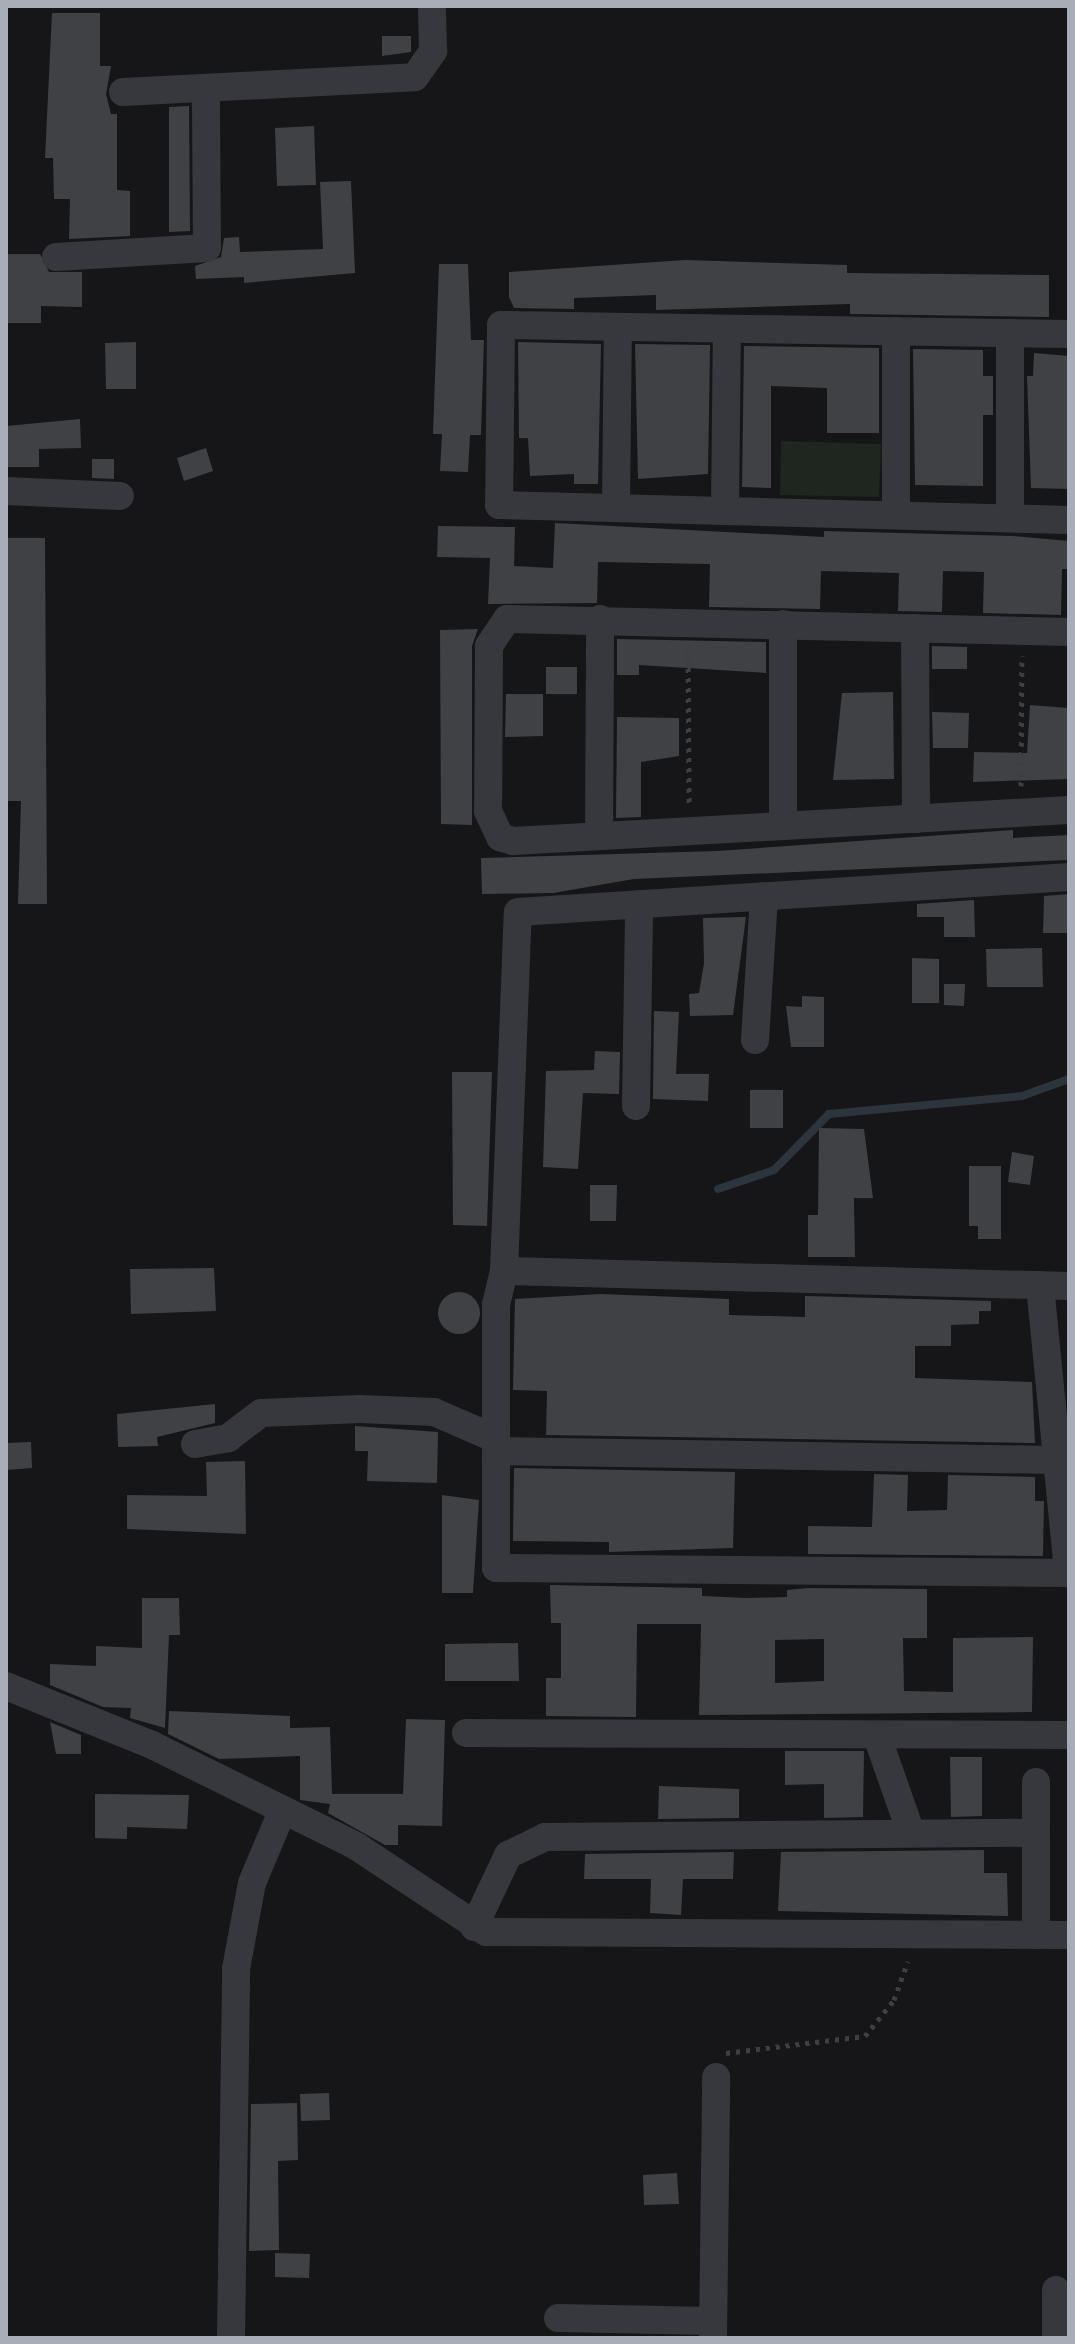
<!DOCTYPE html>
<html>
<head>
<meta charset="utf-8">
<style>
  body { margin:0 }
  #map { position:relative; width:1075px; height:2344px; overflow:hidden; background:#161618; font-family:Roboto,sans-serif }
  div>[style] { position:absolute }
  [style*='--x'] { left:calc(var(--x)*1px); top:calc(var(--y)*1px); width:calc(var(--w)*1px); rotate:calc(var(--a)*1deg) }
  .green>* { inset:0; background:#1e261f }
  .stream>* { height:8px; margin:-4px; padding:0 4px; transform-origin:4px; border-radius:4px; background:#2c353c }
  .building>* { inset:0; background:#404145 }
  .round { border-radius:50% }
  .path>* { height:5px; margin-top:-2.5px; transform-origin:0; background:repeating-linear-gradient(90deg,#3d3f44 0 4px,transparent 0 10px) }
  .minor>* { height:28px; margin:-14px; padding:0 14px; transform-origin:14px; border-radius:14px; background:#37383d }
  span { translate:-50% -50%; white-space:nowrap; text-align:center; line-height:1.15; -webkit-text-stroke:6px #111113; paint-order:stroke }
  .frame { position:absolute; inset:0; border:8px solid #a8adb8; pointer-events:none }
</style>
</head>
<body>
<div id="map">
  <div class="green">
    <i style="clip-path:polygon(781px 441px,881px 444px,879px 497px,780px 495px)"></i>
  </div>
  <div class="stream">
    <i style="--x:718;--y:1189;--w:59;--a:-18.7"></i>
    <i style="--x:774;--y:1170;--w:78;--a:-45.5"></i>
    <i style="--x:829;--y:1114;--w:194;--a:-5.3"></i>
    <i style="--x:1022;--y:1096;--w:50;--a:-19.9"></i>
  </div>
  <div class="building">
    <i style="clip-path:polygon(52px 13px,100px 13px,100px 66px,111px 66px,106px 94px,111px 114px,117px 114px,117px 190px,130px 191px,130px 236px,69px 239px,70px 199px,54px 199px,53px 158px,45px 158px)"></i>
    <i style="clip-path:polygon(382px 36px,411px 36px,411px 52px,382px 56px)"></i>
    <i style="clip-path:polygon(189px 106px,190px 231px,169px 232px,169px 107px)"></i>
    <i style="clip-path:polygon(314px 126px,316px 185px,277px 186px,275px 128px)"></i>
    <i style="clip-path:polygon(351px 181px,355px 273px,244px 283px,244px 277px,196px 279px,195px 266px,221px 257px,224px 238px,239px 237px,240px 252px,323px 249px,320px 182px)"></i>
    <i style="clip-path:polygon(6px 254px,40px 254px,49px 272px,82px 272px,82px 307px,41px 306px,41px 323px,6px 323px)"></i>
    <i style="clip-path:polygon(685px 260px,847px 265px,847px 273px,1049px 275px,1049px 317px,850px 314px,850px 304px,656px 310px,656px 295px,574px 298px,574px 309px,514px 308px,509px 297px,509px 272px)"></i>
    <i style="clip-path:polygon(439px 264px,468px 264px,471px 340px,484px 340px,481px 435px,470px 435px,468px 472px,440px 471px,442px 434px,433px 434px)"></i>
    <i style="clip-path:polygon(136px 342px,136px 389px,106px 389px,105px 343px)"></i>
    <i style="clip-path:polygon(518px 342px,601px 344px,598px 484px,574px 484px,574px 474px,530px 476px,528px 438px,519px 438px)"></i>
    <i style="clip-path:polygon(635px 344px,710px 345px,708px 474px,638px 479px)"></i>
    <i style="clip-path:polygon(744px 346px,879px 348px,879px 433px,827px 433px,827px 388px,771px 386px,771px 488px,742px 487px)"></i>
    <i style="clip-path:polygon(913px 349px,983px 350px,983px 376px,993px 376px,993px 415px,983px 415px,983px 486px,915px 485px)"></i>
    <i style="clip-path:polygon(1034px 353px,1069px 356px,1069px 489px,1031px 488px,1027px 376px,1033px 376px)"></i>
    <i style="clip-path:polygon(80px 419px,81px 448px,39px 449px,39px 467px,6px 467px,6px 426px)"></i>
    <i style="clip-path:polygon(206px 448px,213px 471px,184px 481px,177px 458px)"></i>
    <i style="clip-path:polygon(92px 459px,114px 459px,114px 479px,92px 478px)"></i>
    <i style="clip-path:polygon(555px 523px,824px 537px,824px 531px,1013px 536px,1069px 541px,1069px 569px,1062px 569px,1061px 615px,983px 613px,984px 572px,943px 571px,942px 612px,898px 611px,899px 573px,858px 572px,821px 571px,820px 609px,709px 607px,710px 564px,598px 562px,597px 603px,488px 604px,490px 558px,437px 557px,438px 526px,515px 527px,514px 566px,553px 568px)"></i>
    <i style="clip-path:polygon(6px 538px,45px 538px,47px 904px,18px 904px,21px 801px,6px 801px)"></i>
    <i style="clip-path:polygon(478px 629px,472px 646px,472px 825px,441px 824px,440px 630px)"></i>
    <i style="clip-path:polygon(617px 639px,766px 642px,766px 673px,639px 665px,639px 675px,617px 675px)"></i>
    <i style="clip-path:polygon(932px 646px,967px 647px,967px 669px,932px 669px)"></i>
    <i style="clip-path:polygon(546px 667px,577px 667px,577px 694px,546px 694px)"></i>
    <i style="clip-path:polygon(893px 692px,894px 779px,833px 780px,842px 693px)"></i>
    <i style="clip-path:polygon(506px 694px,543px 694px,543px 736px,505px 737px)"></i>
    <i style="clip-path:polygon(1030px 705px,1069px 708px,1069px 779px,973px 782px,974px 752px,1027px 753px)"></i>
    <i style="clip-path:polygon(932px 712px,969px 713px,968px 748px,933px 748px)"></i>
    <i style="clip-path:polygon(617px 717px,679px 718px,679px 756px,641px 762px,641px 817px,616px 818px)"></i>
    <i style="clip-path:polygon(1013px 830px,1013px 838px,1069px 835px,1069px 860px,634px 879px,553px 893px,482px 894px,481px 858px,717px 851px)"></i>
    <i style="clip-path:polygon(1069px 894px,1069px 933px,1043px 933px,1044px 896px)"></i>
    <i style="clip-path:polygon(974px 900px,975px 937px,944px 937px,944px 917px,917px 917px,917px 904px)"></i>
    <i style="clip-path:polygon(746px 917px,733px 1015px,690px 1016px,689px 994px,699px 993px,704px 963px,703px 918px)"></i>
    <i style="clip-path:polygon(1042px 948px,1043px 987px,987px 987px,986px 949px)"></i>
    <i style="clip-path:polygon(912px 958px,939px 959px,939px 1003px,912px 1003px)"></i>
    <i style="clip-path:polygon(944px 984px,965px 984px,964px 1006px,944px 1005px)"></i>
    <i style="clip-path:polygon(802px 996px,824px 997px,824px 1047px,791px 1047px,786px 1006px,802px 1007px)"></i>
    <i style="clip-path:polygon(654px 1011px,679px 1012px,676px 1074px,709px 1074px,708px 1101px,653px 1099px)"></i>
    <i style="clip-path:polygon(595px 1051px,620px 1052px,619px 1094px,583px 1093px,578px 1169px,543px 1167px,546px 1071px,594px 1070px)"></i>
    <i style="clip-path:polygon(452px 1072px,492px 1072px,487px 1226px,453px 1225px)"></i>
    <i style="clip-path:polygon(750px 1090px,783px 1090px,783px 1128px,750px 1128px)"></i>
    <i style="clip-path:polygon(819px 1128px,864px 1129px,873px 1198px,854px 1198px,855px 1257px,808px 1257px,808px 1215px,818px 1215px)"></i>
    <i style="clip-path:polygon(1012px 1152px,1034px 1156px,1030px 1185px,1008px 1182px)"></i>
    <i style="clip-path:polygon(969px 1166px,1001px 1166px,1001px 1239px,978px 1239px,978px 1226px,969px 1226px)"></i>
    <i style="clip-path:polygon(590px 1185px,617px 1185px,616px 1221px,590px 1221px)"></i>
    <i style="clip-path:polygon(214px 1268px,216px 1311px,131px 1314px,130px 1269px)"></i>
    <i class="round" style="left:438px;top:1292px;width:42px;height:42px"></i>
    <i style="clip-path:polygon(601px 1294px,729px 1299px,729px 1315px,805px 1317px,805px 1296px,991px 1301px,991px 1311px,979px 1311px,979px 1324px,951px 1325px,951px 1346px,915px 1346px,915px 1378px,1032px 1382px,1035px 1443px,546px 1435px,547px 1391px,513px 1390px,515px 1299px)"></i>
    <i style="clip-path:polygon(215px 1404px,215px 1423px,157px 1437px,158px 1446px,118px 1447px,117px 1414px)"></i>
    <i style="clip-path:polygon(355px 1426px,438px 1432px,437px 1483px,367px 1481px,368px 1451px,355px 1451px)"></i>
    <i style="clip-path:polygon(31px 1442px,32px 1468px,6px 1470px,6px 1443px)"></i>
    <i style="clip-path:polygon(245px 1461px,246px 1534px,127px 1529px,127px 1495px,207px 1496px,206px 1462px)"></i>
    <i style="clip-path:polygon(514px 1468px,735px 1472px,733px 1548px,609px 1552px,609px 1542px,513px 1541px)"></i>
    <i style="clip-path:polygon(874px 1474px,908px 1475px,907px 1511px,947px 1510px,948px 1475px,1035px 1477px,1035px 1501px,1044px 1501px,1043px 1556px,808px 1554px,808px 1526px,872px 1527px)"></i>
    <i style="clip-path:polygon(442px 1495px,479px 1500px,473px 1593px,442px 1593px)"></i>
    <i style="clip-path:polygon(evenodd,550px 1585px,702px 1588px,702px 1596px,747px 1598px,787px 1597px,787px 1590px,808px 1588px,927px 1589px,927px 1638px,903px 1638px,904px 1691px,953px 1692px,953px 1638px,1033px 1637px,1032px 1712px,699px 1715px,701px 1624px,637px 1624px,636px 1717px,546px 1716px,546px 1678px,561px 1678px,561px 1623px,551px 1623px,550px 1585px,824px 1639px,824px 1681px,775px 1683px,775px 1640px,824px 1639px)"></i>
    <i style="clip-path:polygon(142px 1598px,179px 1598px,180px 1635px,169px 1635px,165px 1728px,130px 1718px,131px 1708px,103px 1707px,50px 1685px,50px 1664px,96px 1666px,96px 1646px,142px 1648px)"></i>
    <i style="clip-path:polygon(518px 1643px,519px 1681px,445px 1681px,445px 1644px)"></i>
    <i style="clip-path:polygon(169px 1711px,290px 1716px,290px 1728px,330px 1727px,332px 1794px,403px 1794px,406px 1719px,445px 1720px,442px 1826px,398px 1825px,398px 1845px,385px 1845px,328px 1813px,330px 1804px,300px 1800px,300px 1756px,219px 1759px,168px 1734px)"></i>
    <i style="clip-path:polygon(50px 1722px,81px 1735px,81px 1754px,56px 1754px)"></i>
    <i style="clip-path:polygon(785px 1751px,864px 1751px,863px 1817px,824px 1818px,824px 1784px,785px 1785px)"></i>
    <i style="clip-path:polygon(950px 1757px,982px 1757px,982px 1816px,951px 1817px)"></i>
    <i style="clip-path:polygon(659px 1786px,739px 1789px,739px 1818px,658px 1819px)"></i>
    <i style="clip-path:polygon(95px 1794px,189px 1795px,187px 1829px,127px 1827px,127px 1839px,95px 1838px)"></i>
    <i style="clip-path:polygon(984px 1850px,984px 1873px,1007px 1873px,1008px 1916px,778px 1911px,781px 1852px)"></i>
    <i style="clip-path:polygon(734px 1852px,733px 1879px,683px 1879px,681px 1915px,650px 1913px,651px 1879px,584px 1879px,585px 1854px)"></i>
    <i style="clip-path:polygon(329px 2093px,330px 2120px,301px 2121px,300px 2094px)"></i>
    <i style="clip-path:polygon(297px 2103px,298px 2160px,278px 2161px,279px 2250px,249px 2251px,251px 2104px)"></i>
    <i style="clip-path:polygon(677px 2173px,679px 2204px,644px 2205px,643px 2175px)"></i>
    <i style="clip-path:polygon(275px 2253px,310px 2254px,309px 2278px,275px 2277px)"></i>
  </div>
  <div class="path">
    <i style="--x:688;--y:648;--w:158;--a:89.6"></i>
    <i style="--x:1021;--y:786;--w:130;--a:-89.6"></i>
    <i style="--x:726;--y:2053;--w:140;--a:-7"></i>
    <i style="--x:865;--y:2036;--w:46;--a:-51.1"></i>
    <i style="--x:894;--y:2000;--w:41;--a:-70.3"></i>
  </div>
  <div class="minor">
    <i style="--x:123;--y:92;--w:292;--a:-2.9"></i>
    <i style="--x:415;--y:77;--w:32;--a:-55"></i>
    <i style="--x:433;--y:51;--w:45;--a:-91.3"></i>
    <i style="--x:56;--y:257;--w:151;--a:-3.4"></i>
    <i style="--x:207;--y:248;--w:156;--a:-90.4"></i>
    <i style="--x:1010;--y:333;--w:185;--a:90"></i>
    <i style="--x:1069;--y:334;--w:568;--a:-179.09"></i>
    <i style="--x:501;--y:325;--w:180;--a:90.6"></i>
    <i style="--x:499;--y:505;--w:570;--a:1.51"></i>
    <i style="--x:6;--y:491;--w:114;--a:2.5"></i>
    <i style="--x:616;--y:508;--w:181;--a:-89.4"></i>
    <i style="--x:725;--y:511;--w:182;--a:-89.4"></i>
    <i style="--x:896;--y:515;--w:184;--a:-90"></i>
    <i style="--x:783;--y:624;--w:202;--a:90"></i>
    <i style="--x:915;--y:628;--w:191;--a:89.7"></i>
    <i style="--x:1069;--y:632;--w:562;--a:-178.67"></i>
    <i style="--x:507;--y:619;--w:32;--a:124"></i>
    <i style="--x:489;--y:646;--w:165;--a:90.3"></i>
    <i style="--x:488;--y:811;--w:29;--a:65"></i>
    <i style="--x:500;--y:837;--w:14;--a:17"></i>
    <i style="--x:513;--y:841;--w:557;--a:-3.19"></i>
    <i style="--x:599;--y:836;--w:217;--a:-89.7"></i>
    <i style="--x:755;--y:1040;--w:144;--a:-86.4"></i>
    <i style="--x:636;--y:1106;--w:202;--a:-89.1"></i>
    <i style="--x:504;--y:1271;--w:565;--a:1.52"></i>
    <i style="--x:1040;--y:1285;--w:289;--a:84.4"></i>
    <i style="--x:1068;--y:1573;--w:572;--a:-179.5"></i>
    <i style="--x:496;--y:1568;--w:263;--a:-90"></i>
    <i style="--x:496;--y:1305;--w:35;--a:-77"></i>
    <i style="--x:504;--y:1271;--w:359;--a:-87.8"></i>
    <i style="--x:518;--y:912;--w:552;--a:-3.63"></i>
    <i style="--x:195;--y:1444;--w:34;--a:-10"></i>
    <i style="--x:228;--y:1438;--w:41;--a:-37.1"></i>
    <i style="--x:261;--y:1413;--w:99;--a:-2.3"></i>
    <i style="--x:360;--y:1409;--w:74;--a:2.3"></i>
    <i style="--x:434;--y:1412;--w:68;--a:23.5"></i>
    <i style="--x:496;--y:1451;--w:561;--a:0.92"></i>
    <i style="--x:6;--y:1686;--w:157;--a:22"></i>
    <i style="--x:152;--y:1745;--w:228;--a:26.3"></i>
    <i style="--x:356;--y:1846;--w:156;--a:33.5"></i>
    <i style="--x:486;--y:1932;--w:583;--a:0.29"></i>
    <i style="--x:466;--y:1733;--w:603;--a:0.19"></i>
    <i style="--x:877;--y:1736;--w:103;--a:70.7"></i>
    <i style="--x:1036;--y:1782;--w:153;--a:90"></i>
    <i style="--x:474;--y:1927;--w:80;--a:-64.7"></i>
    <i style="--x:508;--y:1855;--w:41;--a:-25.9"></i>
    <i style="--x:545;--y:1837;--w:491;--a:-0.5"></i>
    <i style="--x:558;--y:2318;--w:155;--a:1.1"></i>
    <i style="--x:231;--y:2338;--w:369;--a:-89.2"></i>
    <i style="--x:236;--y:1969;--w:87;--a:-79.5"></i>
    <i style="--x:252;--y:1883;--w:75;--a:-67.2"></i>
    <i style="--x:713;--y:2338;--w:261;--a:-89.3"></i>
    <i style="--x:1056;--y:2338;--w:48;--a:-90"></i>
  </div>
  <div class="frame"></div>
</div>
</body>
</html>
